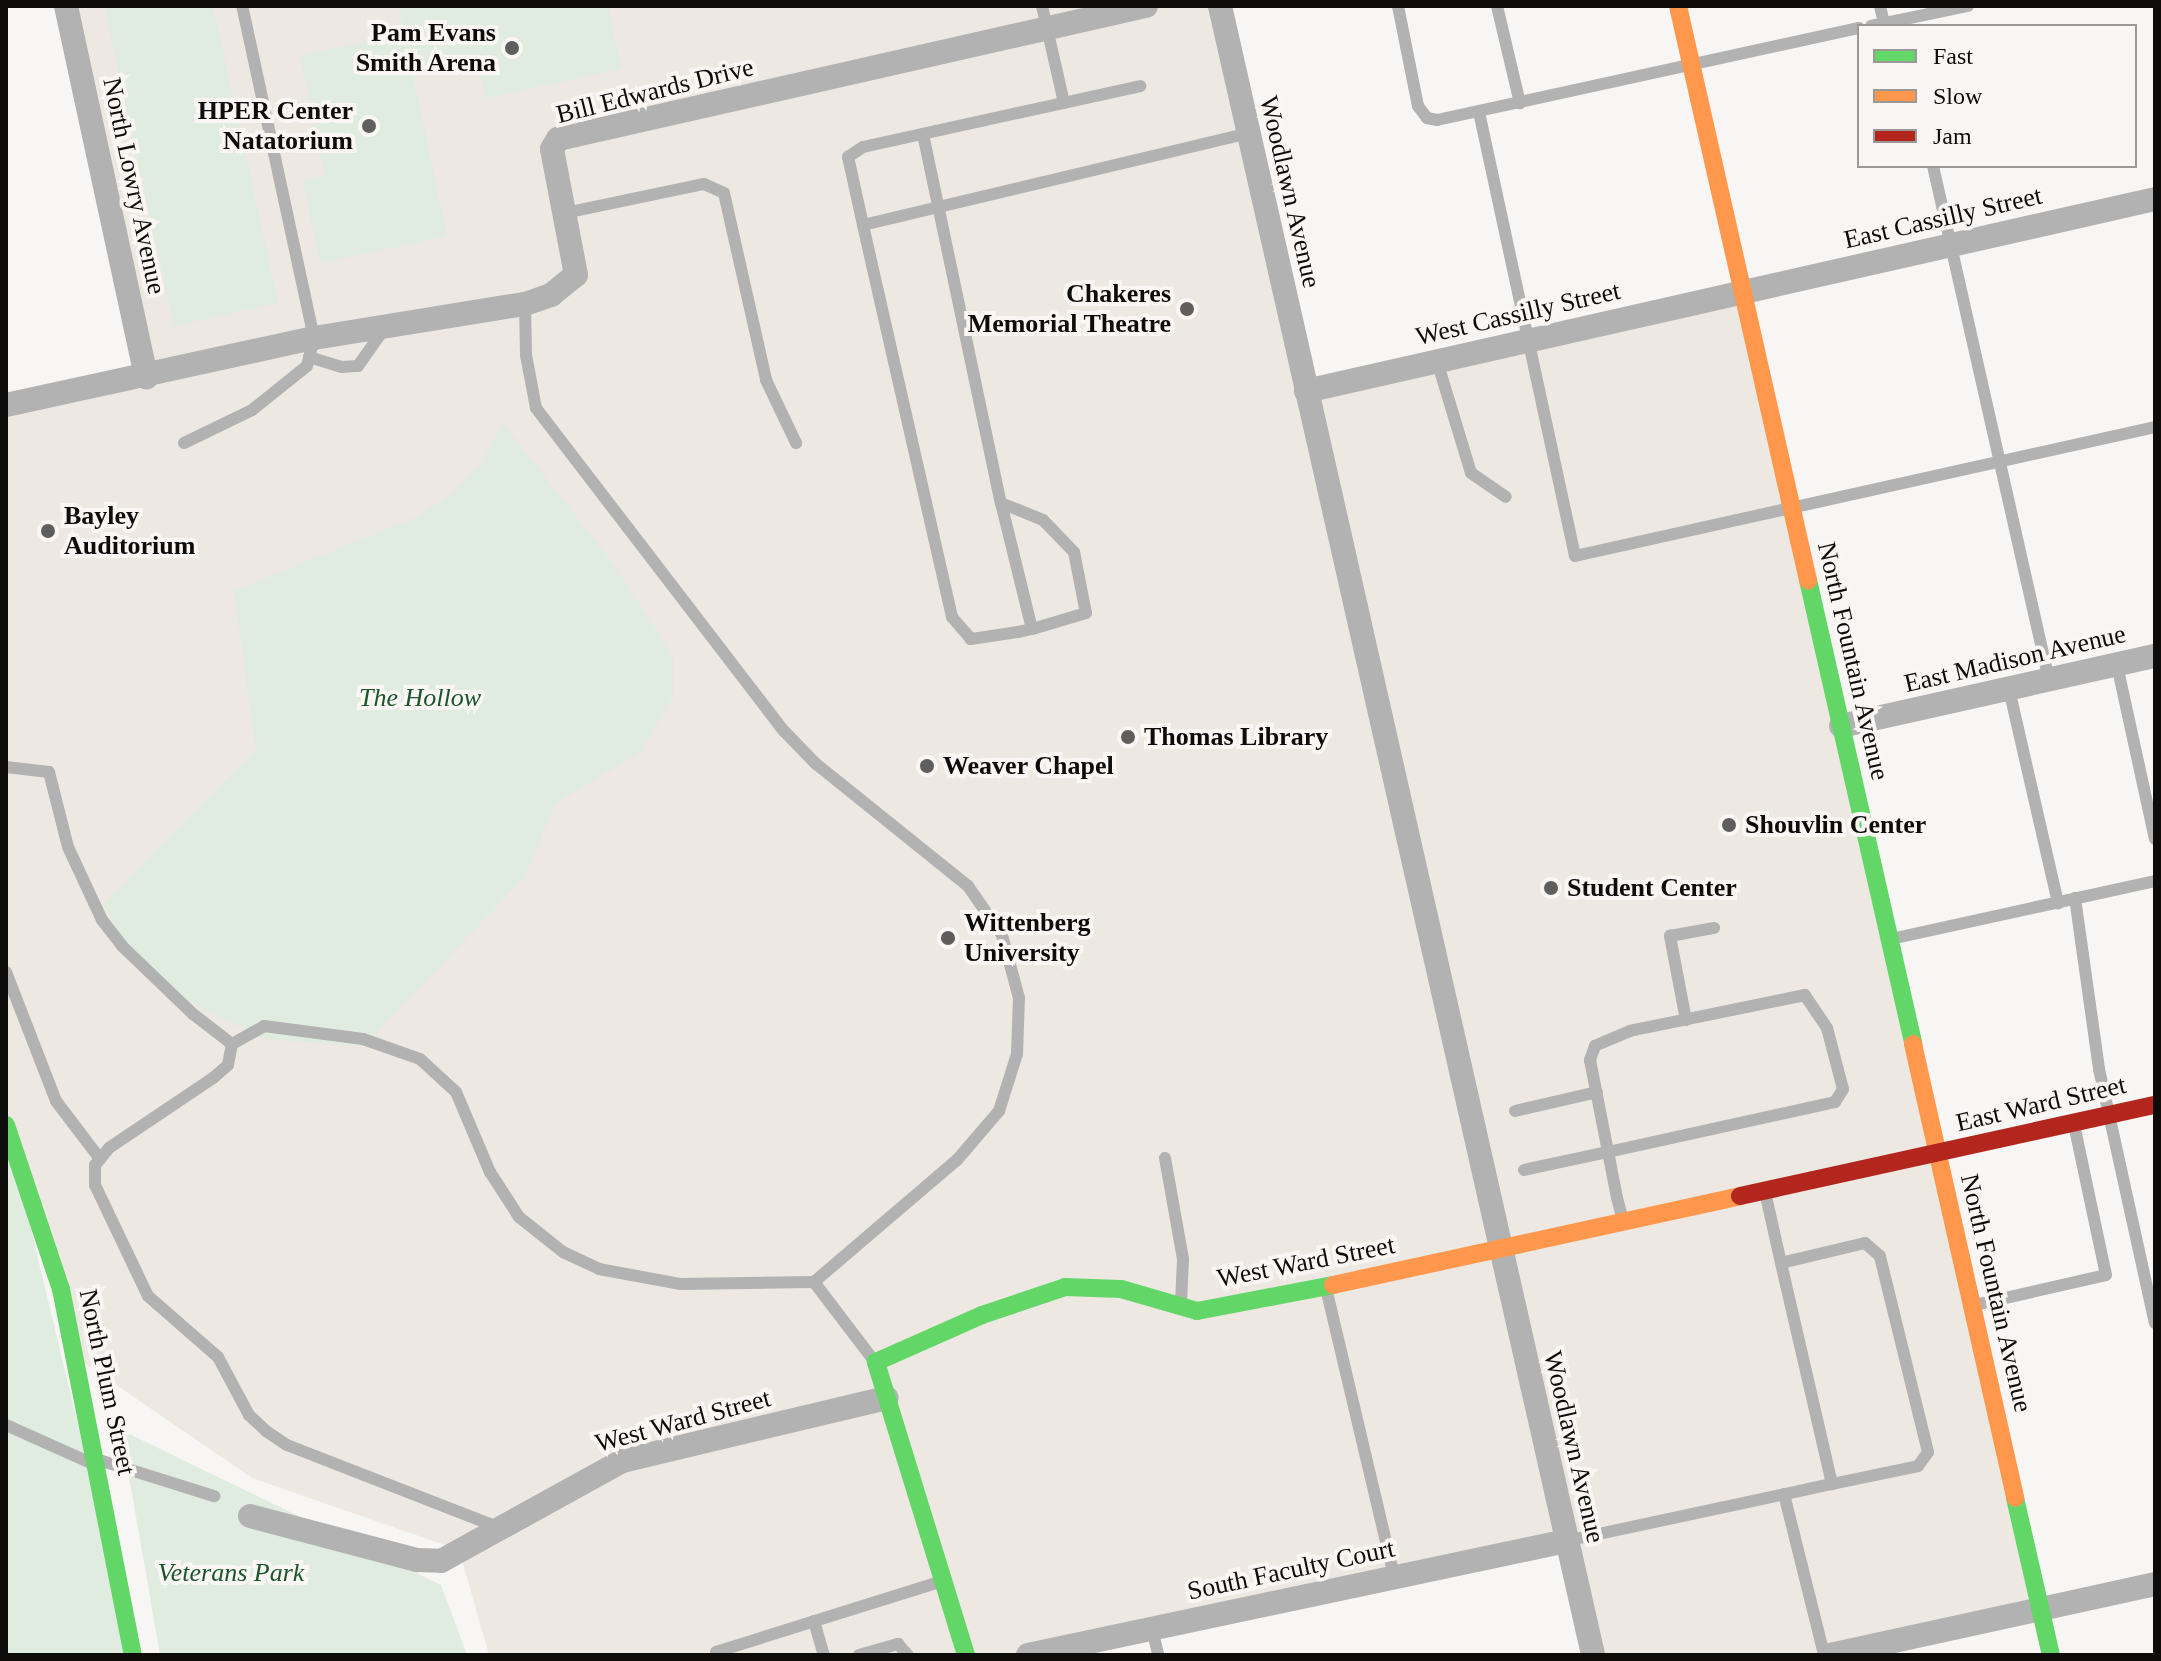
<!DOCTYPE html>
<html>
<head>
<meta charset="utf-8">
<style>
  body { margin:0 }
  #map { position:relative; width:2161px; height:1661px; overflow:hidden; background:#f8f6f4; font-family:Georgia,serif }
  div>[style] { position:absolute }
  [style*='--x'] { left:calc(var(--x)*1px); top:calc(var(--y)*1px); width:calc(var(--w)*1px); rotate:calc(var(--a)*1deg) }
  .built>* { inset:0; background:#ede8e2 }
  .green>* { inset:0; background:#dfecdf }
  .lane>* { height:12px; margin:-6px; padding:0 6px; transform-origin:6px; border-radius:6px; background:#b2b2b2 }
  .street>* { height:24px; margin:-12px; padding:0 12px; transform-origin:12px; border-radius:12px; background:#b2b2b2 }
  .fast>* { height:18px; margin:-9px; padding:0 9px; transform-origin:9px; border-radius:9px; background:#63d668 }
  .slow>* { height:18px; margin:-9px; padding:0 9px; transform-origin:9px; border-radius:9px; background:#ff974d }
  .jam>* { height:18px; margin:-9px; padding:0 9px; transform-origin:9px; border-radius:9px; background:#b3261e }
  .dots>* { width:22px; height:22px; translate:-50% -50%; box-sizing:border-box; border:4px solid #f9f6f3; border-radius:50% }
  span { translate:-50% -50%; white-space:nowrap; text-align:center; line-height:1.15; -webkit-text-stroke:8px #f9f6f3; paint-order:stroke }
  .poi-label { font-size:26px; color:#0d0c0b; font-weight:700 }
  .right { translate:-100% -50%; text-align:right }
  .left { translate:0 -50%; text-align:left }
  .street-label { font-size:26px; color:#0d0c0b }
  .park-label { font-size:26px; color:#1b552c; font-style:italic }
  .frame { position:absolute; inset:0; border:8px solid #0d0c0b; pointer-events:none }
  .legend { position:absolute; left:1857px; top:24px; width:280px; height:144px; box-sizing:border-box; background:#f9f6f3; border:2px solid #9b9896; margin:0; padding:10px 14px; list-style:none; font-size:24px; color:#0d0c0b }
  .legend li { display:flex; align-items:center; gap:16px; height:40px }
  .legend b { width:40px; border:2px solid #9b9896 }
</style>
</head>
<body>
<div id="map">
  <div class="built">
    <i style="clip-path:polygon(65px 6px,1219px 6px,1306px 391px,1743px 292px,2041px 1609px,1830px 1655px,1593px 1655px,1566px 1542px,1028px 1655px,489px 1655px,459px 1550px,252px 1478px,77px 1358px,6px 1125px,6px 405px,145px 377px)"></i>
  </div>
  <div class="green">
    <i style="clip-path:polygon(104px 6px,213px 6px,278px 303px,174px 326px)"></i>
    <i style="clip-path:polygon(398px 6px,608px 6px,621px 69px,486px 98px,478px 63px,413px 76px,447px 236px,320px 263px,303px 181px,325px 175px,300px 56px,404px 33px)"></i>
    <i style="clip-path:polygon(503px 423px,613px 564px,673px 656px,673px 696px,641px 752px,556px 803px,524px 878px,363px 1046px,266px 1039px,190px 1003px,130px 953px,104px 904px,256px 750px,234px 591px,417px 517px,451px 495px,480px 465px)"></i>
    <i style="clip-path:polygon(6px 1125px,133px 1655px,6px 1655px)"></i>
    <i style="clip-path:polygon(121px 1430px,441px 1585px,467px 1655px,160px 1655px)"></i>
  </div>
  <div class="lane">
    <i style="--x:1042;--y:6;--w:99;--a:77.2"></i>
    <i style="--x:1398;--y:6;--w:102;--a:78.7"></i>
    <i style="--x:1418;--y:106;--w:15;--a:53"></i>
    <i style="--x:1427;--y:118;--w:10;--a:11"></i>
    <i style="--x:1437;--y:120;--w:432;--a:-12.3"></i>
    <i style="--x:1497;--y:6;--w:100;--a:76.7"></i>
    <i style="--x:1880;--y:6;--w:17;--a:77"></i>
    <i style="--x:1871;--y:26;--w:99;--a:-11.7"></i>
    <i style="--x:1479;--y:112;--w:454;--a:77.8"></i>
    <i style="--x:1575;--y:556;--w:594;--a:-12.54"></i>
    <i style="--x:923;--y:134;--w:377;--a:78.1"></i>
    <i style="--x:1933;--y:166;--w:527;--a:77.28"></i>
    <i style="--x:565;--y:213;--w:142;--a:-11.8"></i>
    <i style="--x:704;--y:184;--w:22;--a:24"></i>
    <i style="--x:724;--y:193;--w:192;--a:77.3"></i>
    <i style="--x:766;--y:380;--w:70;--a:64.5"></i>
    <i style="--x:863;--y:225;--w:70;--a:-102.4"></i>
    <i style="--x:848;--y:157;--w:18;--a:-34"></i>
    <i style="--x:863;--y:147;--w:284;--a:-12.4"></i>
    <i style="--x:309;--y:357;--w:34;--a:17"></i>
    <i style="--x:342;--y:367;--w:16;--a:-4"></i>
    <i style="--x:358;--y:366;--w:45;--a:-54.9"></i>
    <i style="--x:1437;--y:361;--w:117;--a:73.1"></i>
    <i style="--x:1471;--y:473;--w:42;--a:34.4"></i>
    <i style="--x:184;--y:443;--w:76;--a:-25.9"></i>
    <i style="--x:252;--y:410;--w:70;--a:-38.7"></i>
    <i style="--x:307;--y:366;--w:29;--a:-76"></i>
    <i style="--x:314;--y:338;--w:340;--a:-102.2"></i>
    <i style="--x:1032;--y:629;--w:130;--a:-103.8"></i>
    <i style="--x:1001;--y:503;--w:45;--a:22"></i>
    <i style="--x:1043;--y:520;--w:45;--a:45.9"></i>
    <i style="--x:1074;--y:552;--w:62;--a:78.9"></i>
    <i style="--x:1086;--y:613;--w:56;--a:163.5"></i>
    <i style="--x:1032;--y:629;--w:14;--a:168"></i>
    <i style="--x:1018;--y:632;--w:48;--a:171.5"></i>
    <i style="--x:971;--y:639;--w:29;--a:-131"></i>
    <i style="--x:952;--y:617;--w:402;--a:-102.8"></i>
    <i style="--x:863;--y:225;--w:396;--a:-13.4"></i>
    <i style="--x:2117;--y:665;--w:178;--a:77.7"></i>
    <i style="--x:2009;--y:689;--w:220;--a:77.1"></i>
    <i style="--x:6;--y:767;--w:43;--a:6.6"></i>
    <i style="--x:49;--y:772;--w:77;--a:75.8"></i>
    <i style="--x:68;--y:847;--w:81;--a:65"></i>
    <i style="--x:102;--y:920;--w:33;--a:52"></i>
    <i style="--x:122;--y:946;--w:98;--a:43.8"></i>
    <i style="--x:193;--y:1014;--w:49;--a:37.6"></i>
    <i style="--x:232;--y:1044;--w:37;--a:-29"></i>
    <i style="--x:264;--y:1026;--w:100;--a:7.5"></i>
    <i style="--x:363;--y:1039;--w:60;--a:19.3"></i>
    <i style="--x:420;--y:1059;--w:49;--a:42.5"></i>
    <i style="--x:456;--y:1092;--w:87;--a:67"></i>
    <i style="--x:490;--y:1172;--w:54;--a:57.2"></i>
    <i style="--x:519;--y:1217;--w:56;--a:38.5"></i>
    <i style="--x:563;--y:1252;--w:40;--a:25"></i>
    <i style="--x:599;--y:1269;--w:82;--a:10.5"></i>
    <i style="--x:680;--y:1284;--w:134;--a:-0.9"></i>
    <i style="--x:814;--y:1282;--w:188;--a:-40.5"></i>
    <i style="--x:957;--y:1160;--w:65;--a:-49.4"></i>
    <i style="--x:999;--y:1111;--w:60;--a:-72.5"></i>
    <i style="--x:1017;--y:1054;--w:56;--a:-88"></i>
    <i style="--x:1019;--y:998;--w:65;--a:-105.1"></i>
    <i style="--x:1002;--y:935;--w:60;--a:-124.8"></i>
    <i style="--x:968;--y:886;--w:195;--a:-141.2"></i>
    <i style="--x:816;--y:764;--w:47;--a:-134.1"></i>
    <i style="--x:783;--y:730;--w:406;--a:-127.5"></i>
    <i style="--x:536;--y:408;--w:54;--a:-100.7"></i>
    <i style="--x:526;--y:355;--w:51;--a:-91.1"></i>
    <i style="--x:2075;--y:898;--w:173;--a:82"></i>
    <i style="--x:2099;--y:1069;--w:260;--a:77.6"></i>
    <i style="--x:1891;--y:939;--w:270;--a:-12.4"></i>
    <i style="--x:6;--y:972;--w:138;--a:68.8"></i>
    <i style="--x:56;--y:1101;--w:73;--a:52.8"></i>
    <i style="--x:1686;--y:1020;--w:86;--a:-100.8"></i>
    <i style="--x:1670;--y:936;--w:45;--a:-10.3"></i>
    <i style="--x:232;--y:1044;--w:21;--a:101"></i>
    <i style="--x:228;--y:1065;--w:20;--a:139"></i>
    <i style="--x:213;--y:1078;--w:125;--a:146.1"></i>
    <i style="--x:109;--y:1148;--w:22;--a:129"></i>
    <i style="--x:95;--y:1165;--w:20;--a:90"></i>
    <i style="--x:95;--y:1185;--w:123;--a:64.5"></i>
    <i style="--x:148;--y:1296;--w:93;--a:41.1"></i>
    <i style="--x:218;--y:1357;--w:66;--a:61.9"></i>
    <i style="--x:249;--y:1415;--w:23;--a:43"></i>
    <i style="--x:266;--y:1431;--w:25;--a:34"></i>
    <i style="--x:287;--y:1445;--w:229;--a:21.3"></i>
    <i style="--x:1515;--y:1111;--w:84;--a:-13"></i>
    <i style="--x:1165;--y:1158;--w:103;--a:79.9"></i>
    <i style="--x:1183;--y:1259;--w:44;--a:92.6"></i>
    <i style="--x:1524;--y:1170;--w:86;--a:-12.1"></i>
    <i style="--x:1608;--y:1152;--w:232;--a:-12.4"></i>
    <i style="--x:1835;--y:1102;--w:15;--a:-58"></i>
    <i style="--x:1843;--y:1089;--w:63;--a:-104.7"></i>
    <i style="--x:1827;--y:1028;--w:40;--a:-124"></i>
    <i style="--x:1805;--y:995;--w:179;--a:168.4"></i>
    <i style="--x:1630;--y:1031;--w:38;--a:157"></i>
    <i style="--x:1595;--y:1046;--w:15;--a:110"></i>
    <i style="--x:1590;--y:1060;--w:141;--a:78.9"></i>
    <i style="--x:1617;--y:1198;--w:23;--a:75"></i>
    <i style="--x:1765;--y:1192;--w:73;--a:77.3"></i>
    <i style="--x:1781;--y:1263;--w:227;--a:77"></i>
    <i style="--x:1832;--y:1484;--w:88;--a:-11.8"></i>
    <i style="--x:1918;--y:1466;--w:17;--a:-54"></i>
    <i style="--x:1928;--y:1452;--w:202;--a:-103.8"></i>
    <i style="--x:1880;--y:1256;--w:20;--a:-139"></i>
    <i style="--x:1865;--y:1243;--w:86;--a:166.6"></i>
    <i style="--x:814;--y:1282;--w:101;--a:52.7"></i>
    <i style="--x:1326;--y:1288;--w:296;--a:76.7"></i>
    <i style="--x:1975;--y:1305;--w:134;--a:-12.9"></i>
    <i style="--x:2106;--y:1275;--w:153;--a:-102"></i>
    <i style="--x:6;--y:1425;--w:93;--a:24.1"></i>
    <i style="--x:99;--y:1460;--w:121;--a:17.4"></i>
    <i style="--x:1784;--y:1494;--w:166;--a:76"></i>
    <i style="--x:1566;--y:1541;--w:272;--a:-12.1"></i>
    <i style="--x:814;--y:1621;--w:35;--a:74"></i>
    <i style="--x:1152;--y:1628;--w:28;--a:77"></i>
    <i style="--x:716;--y:1652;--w:235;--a:-17.4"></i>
    <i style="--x:859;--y:1655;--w:41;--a:-15.8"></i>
    <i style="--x:898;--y:1644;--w:15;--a:48"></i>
  </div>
  <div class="street">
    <i style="--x:66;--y:6;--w:380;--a:77.8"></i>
    <i style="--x:1220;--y:6;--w:1691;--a:77.25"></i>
    <i style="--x:1306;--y:391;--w:870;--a:-12.74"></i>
    <i style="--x:6;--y:405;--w:315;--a:-12.3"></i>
    <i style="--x:314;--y:338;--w:214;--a:-9.2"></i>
    <i style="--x:525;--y:304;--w:28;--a:-19"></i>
    <i style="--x:551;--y:295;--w:32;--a:-39"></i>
    <i style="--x:576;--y:275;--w:128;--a:-100.8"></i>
    <i style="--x:552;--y:149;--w:12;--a:-59"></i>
    <i style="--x:558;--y:139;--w:603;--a:-12.75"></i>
    <i style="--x:1841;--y:726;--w:322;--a:-12.6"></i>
    <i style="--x:250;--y:1516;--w:173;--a:14.8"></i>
    <i style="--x:417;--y:1560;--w:24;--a:2"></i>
    <i style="--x:441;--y:1561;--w:207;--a:-28.9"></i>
    <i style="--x:622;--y:1461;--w:272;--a:-13.4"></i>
    <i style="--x:1028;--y:1655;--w:550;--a:-11.96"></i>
    <i style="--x:1830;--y:1655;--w:333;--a:-12.3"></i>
  </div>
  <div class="fast">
    <i style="--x:1808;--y:580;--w:476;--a:77.2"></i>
    <i style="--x:6;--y:1125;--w:173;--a:71.5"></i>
    <i style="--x:61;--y:1289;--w:373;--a:78.9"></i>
    <i style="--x:2015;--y:1498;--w:161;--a:77.1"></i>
    <i style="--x:966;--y:1655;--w:307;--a:-107.1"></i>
    <i style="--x:876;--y:1362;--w:116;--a:-23.9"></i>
    <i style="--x:982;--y:1315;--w:88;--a:-18.6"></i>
    <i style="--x:1065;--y:1287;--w:56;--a:2"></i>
    <i style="--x:1121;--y:1289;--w:79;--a:16.1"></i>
    <i style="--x:1197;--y:1311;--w:138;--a:-10.8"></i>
  </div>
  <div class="slow">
    <i style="--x:1678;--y:6;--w:589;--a:77.24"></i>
    <i style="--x:1913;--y:1044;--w:465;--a:77.3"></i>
    <i style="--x:1333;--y:1285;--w:417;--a:-12.3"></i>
  </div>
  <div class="jam">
    <i style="--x:1740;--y:1196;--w:425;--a:-12.4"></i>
  </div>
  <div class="dots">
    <i style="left:512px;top:48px;background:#5f5e5d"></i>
    <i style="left:369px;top:126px;background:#5f5e5d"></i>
    <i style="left:1187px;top:309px;background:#5f5e5d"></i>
    <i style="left:48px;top:531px;background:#5f5e5d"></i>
    <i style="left:1128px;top:737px;background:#5f5e5d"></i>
    <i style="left:927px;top:766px;background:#5f5e5d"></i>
    <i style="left:1729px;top:825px;background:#5f5e5d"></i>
    <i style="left:1551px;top:888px;background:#5f5e5d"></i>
    <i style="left:948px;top:938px;background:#5f5e5d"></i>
  </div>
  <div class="poi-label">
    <span class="right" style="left:496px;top:48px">Pam Evans<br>Smith Arena</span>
    <span class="right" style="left:353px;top:126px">HPER Center<br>Natatorium</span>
    <span class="right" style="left:1171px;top:309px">Chakeres<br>Memorial Theatre</span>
    <span class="left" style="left:64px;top:531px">Bayley<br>Auditorium</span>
    <span class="left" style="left:1144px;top:737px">Thomas Library</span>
    <span class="left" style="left:943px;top:766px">Weaver Chapel</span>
    <span class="left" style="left:1745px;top:825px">Shouvlin Center</span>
    <span class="left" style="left:1567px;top:888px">Student Center</span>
    <span class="left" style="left:964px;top:938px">Wittenberg<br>University</span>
  </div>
  <div class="street-label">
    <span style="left:655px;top:91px;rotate:-14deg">Bill Edwards Drive</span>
    <span style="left:134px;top:186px;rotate:78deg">North Lowry Avenue</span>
    <span style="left:1290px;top:192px;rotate:77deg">Woodlawn Avenue</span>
    <span style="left:1943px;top:218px;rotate:-13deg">East Cassilly Street</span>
    <span style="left:1518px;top:314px;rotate:-13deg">West Cassilly Street</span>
    <span style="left:2015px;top:659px;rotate:-13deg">East Madison Avenue</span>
    <span style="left:1853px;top:661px;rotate:77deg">North Fountain Avenue</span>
    <span style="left:2041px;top:1104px;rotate:-13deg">East Ward Street</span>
    <span style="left:1306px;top:1262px;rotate:-11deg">West Ward Street</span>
    <span style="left:1996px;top:1293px;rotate:77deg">North Fountain Avenue</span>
    <span style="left:107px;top:1382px;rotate:78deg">North Plum Street</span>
    <span style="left:683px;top:1421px;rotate:-15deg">West Ward Street</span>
    <span style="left:1574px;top:1447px;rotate:77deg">Woodlawn Avenue</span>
    <span style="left:1291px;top:1570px;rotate:-12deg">South Faculty Court</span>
  </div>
  <div class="park-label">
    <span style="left:420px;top:698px">The Hollow</span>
    <span style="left:231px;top:1573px">Veterans Park</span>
  </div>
  <div class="frame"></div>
  <ul class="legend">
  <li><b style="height:10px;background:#63d668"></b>Fast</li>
  <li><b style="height:10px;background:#ff974d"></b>Slow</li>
  <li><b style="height:10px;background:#b3261e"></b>Jam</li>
  </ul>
</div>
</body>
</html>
